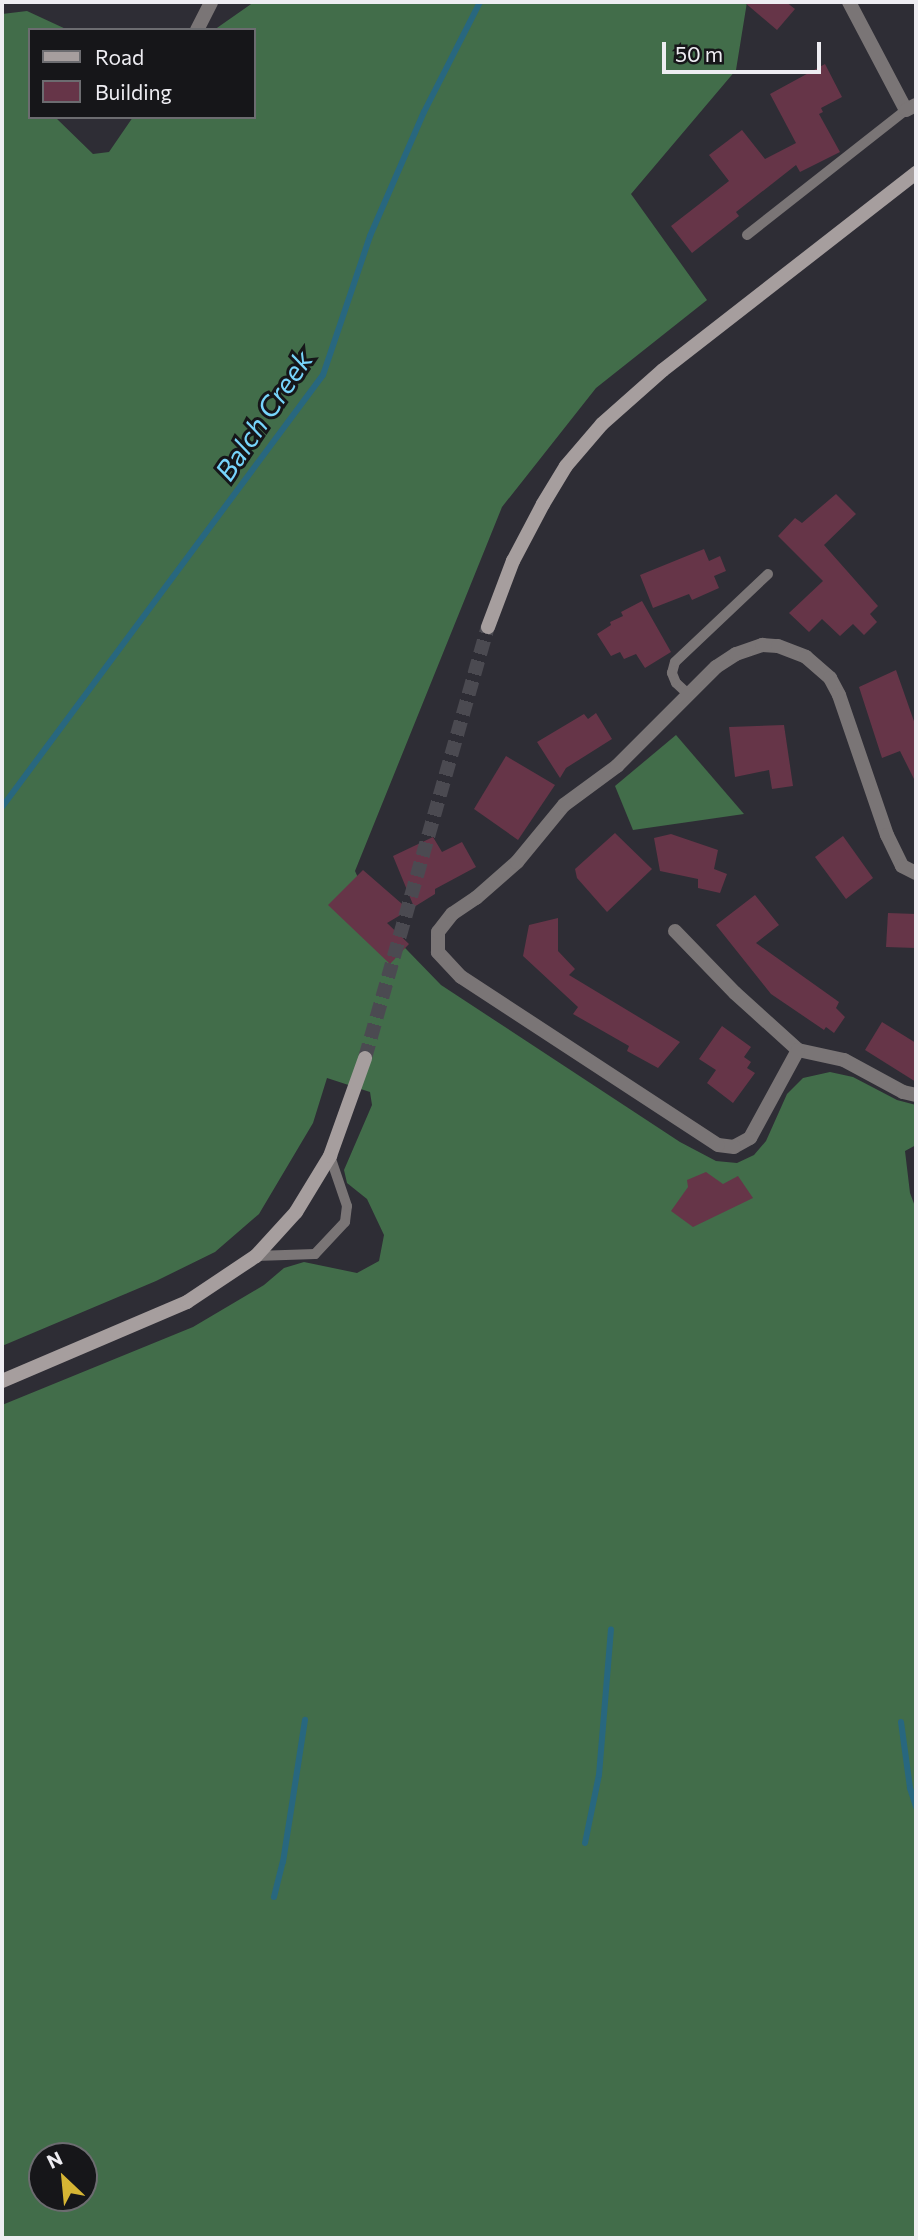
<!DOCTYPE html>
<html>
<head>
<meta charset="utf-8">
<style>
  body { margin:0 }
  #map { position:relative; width:918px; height:2240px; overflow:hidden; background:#2e2d35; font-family:Commissioner,sans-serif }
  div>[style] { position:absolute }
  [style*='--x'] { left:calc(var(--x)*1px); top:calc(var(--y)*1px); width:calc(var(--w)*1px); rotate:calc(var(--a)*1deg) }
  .forest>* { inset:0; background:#426d4a }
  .stream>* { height:6px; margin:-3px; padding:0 3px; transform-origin:3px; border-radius:3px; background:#28677f }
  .building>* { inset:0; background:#663548 }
  .secondary-tunnel>* { height:14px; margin-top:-7px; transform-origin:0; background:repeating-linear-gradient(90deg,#4b4a51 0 14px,transparent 0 21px) }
  .lane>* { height:10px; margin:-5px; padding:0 5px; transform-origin:5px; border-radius:5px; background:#7a7576 }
  .street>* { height:14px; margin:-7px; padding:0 7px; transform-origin:7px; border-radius:7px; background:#7a7576 }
  .secondary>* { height:14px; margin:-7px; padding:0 7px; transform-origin:7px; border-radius:7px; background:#a69e9e }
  span { translate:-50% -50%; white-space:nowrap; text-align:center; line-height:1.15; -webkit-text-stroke:6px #161619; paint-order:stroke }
  .water-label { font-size:28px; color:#77d4fb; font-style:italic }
  .frame { position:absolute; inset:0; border:4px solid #eeedf2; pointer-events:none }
  .legend { position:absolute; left:28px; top:28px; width:228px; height:91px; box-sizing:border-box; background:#161619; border:2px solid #6c6c70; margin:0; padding:9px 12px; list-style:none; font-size:21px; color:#eeedf2 }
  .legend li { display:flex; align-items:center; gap:14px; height:35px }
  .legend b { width:35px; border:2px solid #6c6c70 }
  .north { position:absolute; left:28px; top:2142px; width:70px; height:70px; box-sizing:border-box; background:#161619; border:2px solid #6c6c70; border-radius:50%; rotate:334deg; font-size:19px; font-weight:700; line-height:28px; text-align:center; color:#eeedf2 }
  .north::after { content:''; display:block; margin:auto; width:24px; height:32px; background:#d6b534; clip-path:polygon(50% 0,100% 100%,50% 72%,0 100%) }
  .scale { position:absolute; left:662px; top:42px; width:159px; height:32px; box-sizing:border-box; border:4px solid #eeedf2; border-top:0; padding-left:9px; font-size:21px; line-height:24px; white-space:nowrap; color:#eeedf2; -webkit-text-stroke:5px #161619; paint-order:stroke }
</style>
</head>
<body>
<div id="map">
  <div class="forest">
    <i style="clip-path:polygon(evenodd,254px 2px,747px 2px,736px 70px,631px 194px,707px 300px,596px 388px,502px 507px,355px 871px,376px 918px,441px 985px,680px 1142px,716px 1161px,737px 1163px,754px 1155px,766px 1141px,787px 1094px,803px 1078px,830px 1072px,853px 1077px,897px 1100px,916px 1105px,916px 1145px,905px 1151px,910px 1193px,916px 1209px,916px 2238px,2px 2238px,2px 1405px,193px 1327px,264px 1285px,284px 1268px,304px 1262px,357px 1273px,379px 1261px,384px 1235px,367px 1199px,347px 1183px,344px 1170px,372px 1105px,370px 1092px,327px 1078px,313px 1123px,259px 1214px,215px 1252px,156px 1281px,2px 1346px,2px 14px,27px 11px,68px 30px,30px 30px,30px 117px,55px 117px,93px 154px,109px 152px,133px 117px,254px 117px,254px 30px,214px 30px,254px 2px,42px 2156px,84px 2156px,84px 2198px,42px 2198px,42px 2156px)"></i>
    <i style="clip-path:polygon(676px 735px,744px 814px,633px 830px,615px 786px)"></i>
  </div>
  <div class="stream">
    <i style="--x:2;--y:807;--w:538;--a:-53.39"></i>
    <i style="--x:323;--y:375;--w:147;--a:-71.3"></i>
    <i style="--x:370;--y:236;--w:135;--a:-66.5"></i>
    <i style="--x:424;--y:112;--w:123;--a:-63"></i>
    <i style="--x:901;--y:1722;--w:67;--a:82.2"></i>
    <i style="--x:910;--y:1788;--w:20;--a:72"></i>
    <i style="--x:585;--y:1843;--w:69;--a:-78.4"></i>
    <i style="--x:599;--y:1775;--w:146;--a:-85.3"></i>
    <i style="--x:274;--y:1897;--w:36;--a:-76"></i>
    <i style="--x:283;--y:1862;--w:144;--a:-81.2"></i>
  </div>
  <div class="building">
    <i style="clip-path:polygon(744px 2px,786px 2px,795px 9px,777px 30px)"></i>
    <i style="clip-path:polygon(825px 64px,842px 97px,821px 108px,823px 112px,819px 114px,840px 152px,800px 172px,796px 165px,736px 212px,739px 216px,692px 253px,671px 226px,729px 181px,709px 155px,742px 130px,765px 159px,796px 143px,770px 94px)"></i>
    <i style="clip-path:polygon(836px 494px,856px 514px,824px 545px,878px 606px,870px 614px,877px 622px,864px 635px,853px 624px,840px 636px,822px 619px,809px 632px,789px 613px,823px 581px,778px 536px,795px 518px,802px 523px)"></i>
    <i style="clip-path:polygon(704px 549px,709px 561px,720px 556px,726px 571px,714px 576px,719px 588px,692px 600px,689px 594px,653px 608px,640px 575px)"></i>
    <i style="clip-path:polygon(642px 601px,671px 652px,645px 668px,636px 654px,624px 659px,620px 652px,611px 656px,597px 634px,611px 625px,610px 622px,623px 616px,621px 612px)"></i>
    <i style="clip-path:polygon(896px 670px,916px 727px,916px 783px,900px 751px,882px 758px,859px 687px)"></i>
    <i style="clip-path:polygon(596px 713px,612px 739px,566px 768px,560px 778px,537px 742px,584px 714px,588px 719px)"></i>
    <i style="clip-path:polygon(784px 725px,793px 786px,772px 789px,769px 770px,735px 777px,729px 727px)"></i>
    <i style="clip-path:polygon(506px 756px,555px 785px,518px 840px,474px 809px)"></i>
    <i style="clip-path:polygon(615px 833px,652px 869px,607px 912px,577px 878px,575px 869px)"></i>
    <i style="clip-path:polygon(671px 834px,718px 850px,714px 869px,727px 874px,720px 893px,698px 888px,698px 879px,660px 871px,654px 838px)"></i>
    <i style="clip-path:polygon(843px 836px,873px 878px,846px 899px,815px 857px)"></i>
    <i style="clip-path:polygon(433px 837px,442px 852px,462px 842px,476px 867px,435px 889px,435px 894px,414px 907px,393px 856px)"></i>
    <i style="clip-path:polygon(363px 870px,409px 910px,387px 923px,409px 944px,390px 964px,328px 905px)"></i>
    <i style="clip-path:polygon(755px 895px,779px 925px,756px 943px,839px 1002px,836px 1008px,845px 1017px,834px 1033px,826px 1027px,824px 1030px,771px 994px,716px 925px)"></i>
    <i style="clip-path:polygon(888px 913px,916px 914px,916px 948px,886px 947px)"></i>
    <i style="clip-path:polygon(558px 918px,558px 951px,575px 969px,569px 975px,680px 1042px,658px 1068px,627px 1051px,629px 1046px,573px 1014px,578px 1007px,523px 956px,529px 925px)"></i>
    <i style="clip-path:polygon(882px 1022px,916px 1043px,916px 1082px,865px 1050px)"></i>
    <i style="clip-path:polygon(722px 1026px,751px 1047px,744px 1057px,751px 1062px,747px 1068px,755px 1073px,733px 1103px,707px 1083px,716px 1070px,699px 1059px)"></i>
    <i style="clip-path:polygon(706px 1172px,723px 1184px,738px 1176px,753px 1198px,693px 1227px,671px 1211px,688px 1187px,687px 1180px)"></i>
  </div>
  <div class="secondary-tunnel">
    <i style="--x:365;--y:1058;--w:448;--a:-74.1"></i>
  </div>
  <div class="lane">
    <i style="--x:747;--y:235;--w:202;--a:-38.2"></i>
    <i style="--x:688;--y:694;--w:16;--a:-137"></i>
    <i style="--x:676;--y:683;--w:11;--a:-112"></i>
    <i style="--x:672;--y:673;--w:11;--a:-75"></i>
    <i style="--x:675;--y:662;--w:128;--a:-43.4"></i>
    <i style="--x:256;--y:1256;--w:59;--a:-1.9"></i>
    <i style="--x:315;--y:1254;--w:44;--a:-46.8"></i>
    <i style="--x:345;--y:1222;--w:16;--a:-83"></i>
    <i style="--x:347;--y:1206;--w:53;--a:-108.8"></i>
  </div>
  <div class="street">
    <i style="--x:849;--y:2;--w:122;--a:62.2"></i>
    <i style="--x:906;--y:110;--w:11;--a:-27"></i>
    <i style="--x:197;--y:30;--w:31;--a:-63"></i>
    <i style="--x:675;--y:931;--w:86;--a:45.9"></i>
    <i style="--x:735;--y:993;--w:85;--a:42.1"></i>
    <i style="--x:798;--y:1050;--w:47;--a:12.3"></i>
    <i style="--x:844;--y:1060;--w:67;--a:28.5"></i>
    <i style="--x:903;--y:1092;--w:13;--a:13"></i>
    <i style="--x:798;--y:1050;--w:100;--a:118.6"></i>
    <i style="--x:750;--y:1138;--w:18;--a:151"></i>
    <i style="--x:734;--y:1147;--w:16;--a:-173"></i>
    <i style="--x:718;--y:1145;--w:307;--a:-146.8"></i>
    <i style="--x:461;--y:977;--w:34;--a:-133"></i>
    <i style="--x:438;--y:952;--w:20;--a:-90"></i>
    <i style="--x:438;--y:932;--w:23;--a:-52"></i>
    <i style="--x:452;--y:914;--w:29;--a:-34"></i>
    <i style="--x:476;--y:898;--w:55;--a:-41.3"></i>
    <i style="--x:517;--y:862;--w:74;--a:-50.5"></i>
    <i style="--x:564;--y:805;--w:66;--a:-36.3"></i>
    <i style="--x:617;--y:766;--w:140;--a:-45"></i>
    <i style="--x:716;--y:667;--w:24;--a:-33"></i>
    <i style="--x:736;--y:654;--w:28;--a:-19"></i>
    <i style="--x:762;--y:645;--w:16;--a:4"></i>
    <i style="--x:778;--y:646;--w:30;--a:21"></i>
    <i style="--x:806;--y:657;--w:32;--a:41"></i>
    <i style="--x:830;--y:678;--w:19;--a:62"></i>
    <i style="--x:839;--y:695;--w:148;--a:71.1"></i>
    <i style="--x:887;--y:835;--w:34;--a:64"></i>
    <i style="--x:902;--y:866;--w:16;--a:27"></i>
  </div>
  <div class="secondary">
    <i style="--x:488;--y:627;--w:71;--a:-69.3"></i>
    <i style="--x:513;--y:561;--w:64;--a:-62.2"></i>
    <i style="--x:543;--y:504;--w:44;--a:-58.8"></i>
    <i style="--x:566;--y:466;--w:55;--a:-49.4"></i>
    <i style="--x:602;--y:424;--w:81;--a:-41.5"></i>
    <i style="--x:663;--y:370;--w:321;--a:-37.9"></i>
    <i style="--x:2;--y:1381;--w:201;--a:-23.1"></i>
    <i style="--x:187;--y:1302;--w:83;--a:-33.7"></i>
    <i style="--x:256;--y:1256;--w:59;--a:-47.7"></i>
    <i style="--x:296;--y:1212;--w:66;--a:-58.7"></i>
    <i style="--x:330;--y:1156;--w:104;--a:-70.3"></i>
  </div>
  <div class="water-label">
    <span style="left:263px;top:415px;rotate:-56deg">Balch Creek</span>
  </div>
  <div class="frame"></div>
  <ul class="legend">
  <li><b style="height:9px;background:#a69e9e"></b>Road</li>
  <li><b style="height:19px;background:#663548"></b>Building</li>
  </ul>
  <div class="north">N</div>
  <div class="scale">50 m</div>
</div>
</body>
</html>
